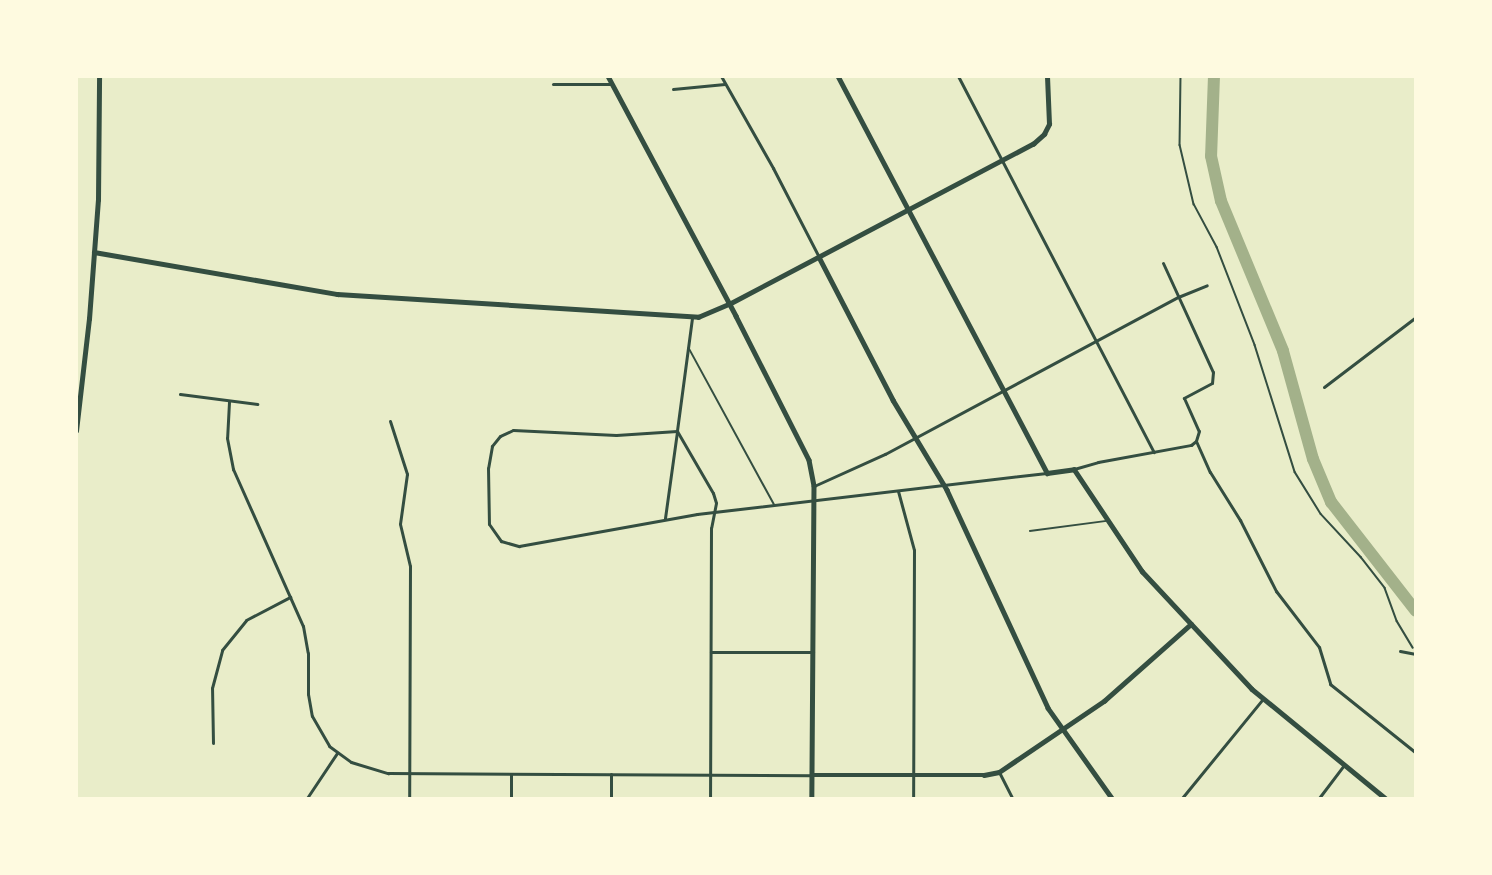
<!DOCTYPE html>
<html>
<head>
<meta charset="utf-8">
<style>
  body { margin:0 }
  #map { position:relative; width:1492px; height:875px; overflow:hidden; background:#e9edc9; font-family:"Exo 2",sans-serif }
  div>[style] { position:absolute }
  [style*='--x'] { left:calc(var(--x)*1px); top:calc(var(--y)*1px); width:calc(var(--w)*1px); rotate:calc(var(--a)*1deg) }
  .river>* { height:12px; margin:-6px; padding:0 6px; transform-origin:6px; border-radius:6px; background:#a3b18a }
  .path>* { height:1.5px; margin:-0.75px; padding:0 0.75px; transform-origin:0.75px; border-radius:0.75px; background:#344e41 }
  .service>* { height:1.5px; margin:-0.75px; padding:0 0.75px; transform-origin:0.75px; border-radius:0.75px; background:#344e41 }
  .minor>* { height:3px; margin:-1.5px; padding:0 1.5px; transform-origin:1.5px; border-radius:1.5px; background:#344e41 }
  .tertiary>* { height:4.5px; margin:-2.25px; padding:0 2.25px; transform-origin:2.25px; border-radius:2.25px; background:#344e41 }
  .secondary>* { height:4.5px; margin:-2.25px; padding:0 2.25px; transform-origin:2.25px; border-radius:2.25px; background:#344e41 }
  span { translate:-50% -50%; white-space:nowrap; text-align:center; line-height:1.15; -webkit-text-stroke:6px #fefae0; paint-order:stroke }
  .frame { position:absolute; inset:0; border:78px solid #fefae0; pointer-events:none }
</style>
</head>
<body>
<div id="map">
  <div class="river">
    <i style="--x:1214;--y:76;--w:80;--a:92.1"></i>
    <i style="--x:1211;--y:156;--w:46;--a:77.5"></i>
    <i style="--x:1221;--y:201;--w:162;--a:67.5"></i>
    <i style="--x:1283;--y:351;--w:112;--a:74.5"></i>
    <i style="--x:1313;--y:459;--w:47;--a:67.3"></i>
    <i style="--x:1331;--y:502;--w:138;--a:52.1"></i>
  </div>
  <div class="path">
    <i style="--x:1181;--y:76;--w:69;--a:90.8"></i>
    <i style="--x:1180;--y:145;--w:61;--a:76.7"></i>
    <i style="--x:1194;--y:204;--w:49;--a:61.9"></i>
    <i style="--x:1217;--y:247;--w:105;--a:68.8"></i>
    <i style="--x:1255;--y:345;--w:133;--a:72.5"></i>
    <i style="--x:1295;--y:472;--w:49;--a:58.2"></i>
    <i style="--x:1321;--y:514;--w:59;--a:47.1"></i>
    <i style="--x:1361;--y:557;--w:39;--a:52"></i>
    <i style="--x:1385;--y:588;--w:35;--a:70"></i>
    <i style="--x:1397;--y:621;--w:31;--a:59"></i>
  </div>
  <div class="service">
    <i style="--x:689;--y:348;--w:178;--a:61.4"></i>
    <i style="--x:1030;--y:531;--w:77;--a:-7.5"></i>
  </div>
  <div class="minor">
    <i style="--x:721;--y:76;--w:106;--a:60.5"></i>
    <i style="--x:773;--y:168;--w:100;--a:62.7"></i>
    <i style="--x:958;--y:76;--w:424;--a:62.5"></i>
    <i style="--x:553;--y:84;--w:59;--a:0"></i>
    <i style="--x:673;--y:89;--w:52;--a:-5.5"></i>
    <i style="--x:1163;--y:263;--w:120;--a:65.4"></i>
    <i style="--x:1213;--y:372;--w:11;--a:95"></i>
    <i style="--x:1212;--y:383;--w:32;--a:152"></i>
    <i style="--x:1184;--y:398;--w:36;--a:66"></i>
    <i style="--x:1199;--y:431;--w:10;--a:107"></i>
    <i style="--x:692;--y:318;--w:114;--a:97.6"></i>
    <i style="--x:677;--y:431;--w:72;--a:59.9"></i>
    <i style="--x:713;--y:493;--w:10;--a:73"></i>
    <i style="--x:716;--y:503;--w:25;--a:101"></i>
    <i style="--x:711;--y:528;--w:270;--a:90.2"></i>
    <i style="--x:1324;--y:387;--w:116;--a:-37.3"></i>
    <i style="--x:180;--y:394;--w:78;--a:7.4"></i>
    <i style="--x:229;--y:402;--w:36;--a:93"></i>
    <i style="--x:227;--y:438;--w:32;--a:79"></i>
    <i style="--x:233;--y:469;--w:172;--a:66"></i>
    <i style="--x:303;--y:626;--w:27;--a:80"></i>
    <i style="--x:308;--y:653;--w:41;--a:90"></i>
    <i style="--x:308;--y:694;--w:22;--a:80"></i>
    <i style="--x:312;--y:716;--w:34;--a:60"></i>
    <i style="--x:329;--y:746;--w:27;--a:36"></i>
    <i style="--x:351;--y:762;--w:39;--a:17"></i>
    <i style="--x:388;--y:773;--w:424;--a:0.3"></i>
    <i style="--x:390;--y:421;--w:56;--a:72.2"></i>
    <i style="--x:407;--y:474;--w:50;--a:98"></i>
    <i style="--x:400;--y:524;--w:43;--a:76.6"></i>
    <i style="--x:410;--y:566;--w:232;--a:90.2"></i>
    <i style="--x:1196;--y:441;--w:34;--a:66"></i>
    <i style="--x:1210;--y:472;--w:57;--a:58"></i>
    <i style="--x:1240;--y:520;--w:80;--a:63.1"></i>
    <i style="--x:1276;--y:591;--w:71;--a:52.5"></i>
    <i style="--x:1319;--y:647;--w:39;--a:73"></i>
    <i style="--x:1330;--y:684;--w:110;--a:38.7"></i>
    <i style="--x:1074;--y:469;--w:25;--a:-16"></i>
    <i style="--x:1098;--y:462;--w:95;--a:-10.4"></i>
    <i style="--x:1191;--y:445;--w:6;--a:-39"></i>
    <i style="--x:814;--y:486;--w:78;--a:-24.3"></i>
    <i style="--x:885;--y:454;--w:332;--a:-28.2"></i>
    <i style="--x:1178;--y:297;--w:31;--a:-22"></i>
    <i style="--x:898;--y:491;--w:61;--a:74.8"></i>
    <i style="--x:914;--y:550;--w:248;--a:90.2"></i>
    <i style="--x:665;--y:518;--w:88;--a:-82.1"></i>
    <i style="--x:677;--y:431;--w:61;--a:176.2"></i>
    <i style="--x:616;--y:435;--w:103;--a:-177.2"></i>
    <i style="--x:513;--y:430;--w:14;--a:155"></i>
    <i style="--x:500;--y:436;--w:13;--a:129"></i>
    <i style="--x:492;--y:446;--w:22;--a:100"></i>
    <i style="--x:488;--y:468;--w:56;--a:89"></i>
    <i style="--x:489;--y:524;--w:21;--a:55"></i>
    <i style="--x:501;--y:541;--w:19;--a:16"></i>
    <i style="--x:519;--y:546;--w:181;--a:-10.2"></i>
    <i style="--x:697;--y:514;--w:352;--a:-6.7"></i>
    <i style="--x:1400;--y:651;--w:16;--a:11"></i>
    <i style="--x:711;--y:652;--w:102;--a:0"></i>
    <i style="--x:213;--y:743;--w:55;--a:-91"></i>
    <i style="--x:212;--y:688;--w:39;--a:-75"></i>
    <i style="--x:222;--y:650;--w:38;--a:-51"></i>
    <i style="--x:246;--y:620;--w:50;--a:-27.6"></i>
    <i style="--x:999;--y:772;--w:29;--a:63"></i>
    <i style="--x:611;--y:774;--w:24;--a:90"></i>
    <i style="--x:307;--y:798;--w:54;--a:-56.3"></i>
    <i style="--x:511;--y:798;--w:24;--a:-90"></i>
    <i style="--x:1182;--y:798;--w:127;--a:-50.8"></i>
    <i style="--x:1319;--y:798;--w:41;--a:-52.9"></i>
  </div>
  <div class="tertiary">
    <i style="--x:608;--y:76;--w:272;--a:61.9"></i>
    <i style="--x:736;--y:316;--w:161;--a:63.1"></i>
    <i style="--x:809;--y:460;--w:26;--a:79"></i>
    <i style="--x:814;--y:486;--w:312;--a:90.4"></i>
    <i style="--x:838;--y:76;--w:449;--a:62.2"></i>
    <i style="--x:1047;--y:473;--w:27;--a:-8"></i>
    <i style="--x:1074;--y:469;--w:123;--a:56.3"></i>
    <i style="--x:1142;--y:571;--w:161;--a:47"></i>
    <i style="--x:1252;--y:689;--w:172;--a:39.3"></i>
    <i style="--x:94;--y:252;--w:247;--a:9.8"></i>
    <i style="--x:337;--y:294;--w:362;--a:3.6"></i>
    <i style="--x:698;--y:317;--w:34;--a:-23"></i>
    <i style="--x:729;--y:304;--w:344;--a:-27.8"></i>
    <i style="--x:1033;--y:144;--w:15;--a:-42"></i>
    <i style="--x:1044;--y:134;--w:11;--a:-63"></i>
    <i style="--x:1049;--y:124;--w:48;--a:-92.4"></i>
    <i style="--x:819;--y:257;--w:161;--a:62.6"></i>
    <i style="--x:893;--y:400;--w:105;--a:59"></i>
    <i style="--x:947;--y:490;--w:240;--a:65.1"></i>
    <i style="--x:1048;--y:708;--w:110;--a:54.6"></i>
    <i style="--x:812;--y:775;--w:172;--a:0"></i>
    <i style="--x:984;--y:775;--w:15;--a:-11"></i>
    <i style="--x:999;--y:772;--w:127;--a:-34.1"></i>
    <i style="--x:1104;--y:701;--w:116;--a:-41.5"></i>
  </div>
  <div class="secondary">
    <i style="--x:76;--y:431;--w:113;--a:-83.4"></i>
    <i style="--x:89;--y:319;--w:119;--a:-85.7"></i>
    <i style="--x:98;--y:200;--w:124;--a:-89.5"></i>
  </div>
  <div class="frame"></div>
</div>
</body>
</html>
